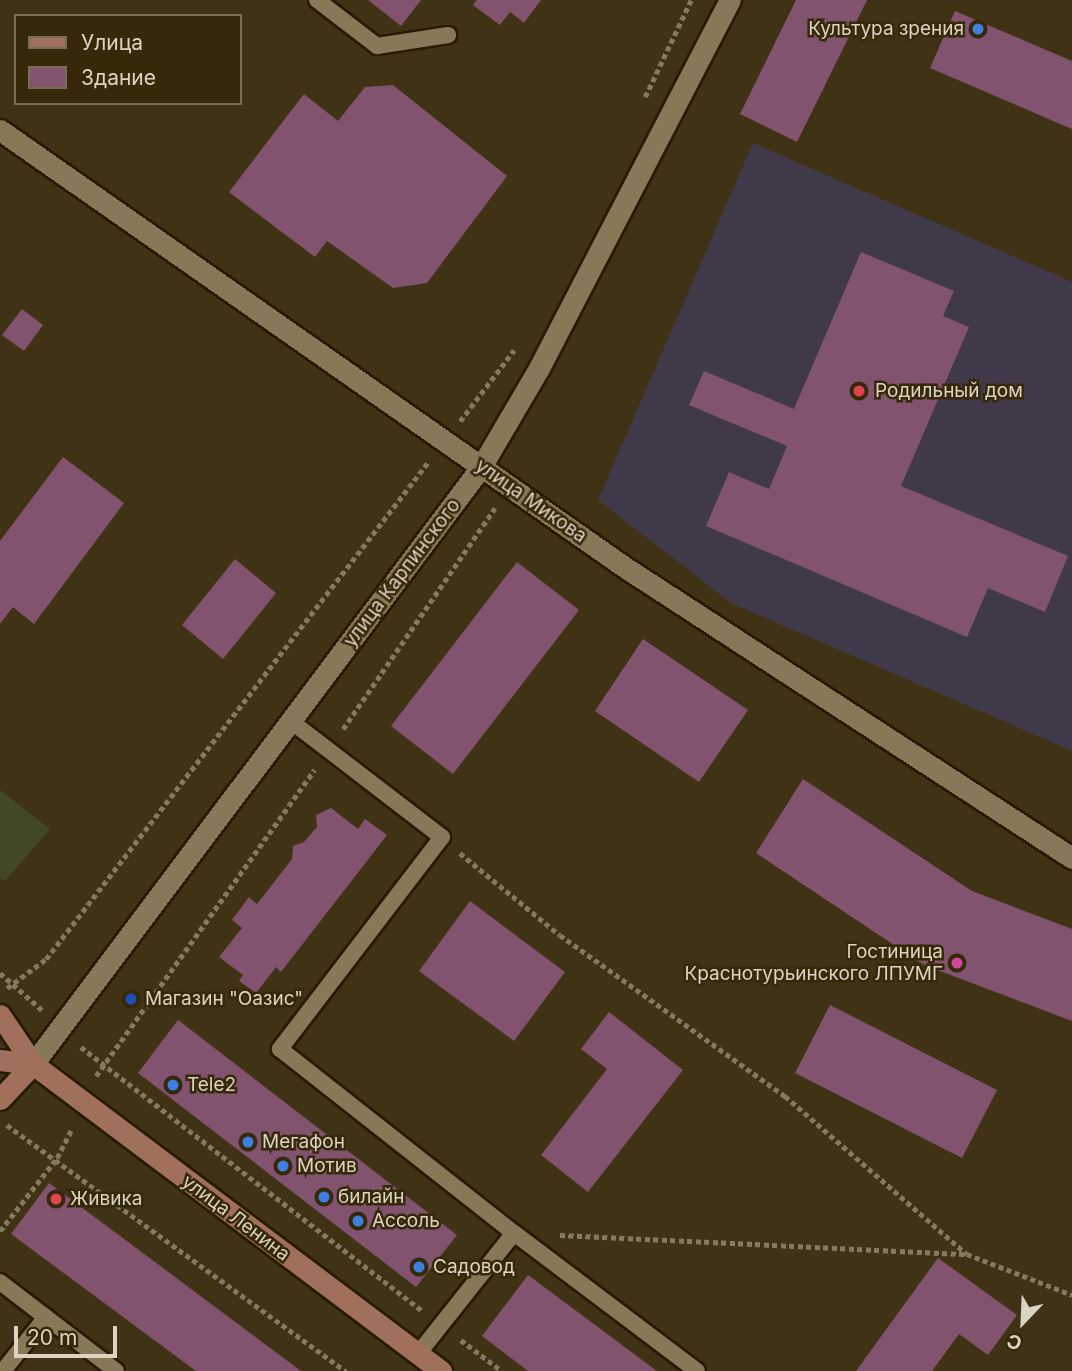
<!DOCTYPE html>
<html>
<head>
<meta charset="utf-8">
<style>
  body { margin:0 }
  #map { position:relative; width:1072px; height:1371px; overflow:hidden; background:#403315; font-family:Inter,sans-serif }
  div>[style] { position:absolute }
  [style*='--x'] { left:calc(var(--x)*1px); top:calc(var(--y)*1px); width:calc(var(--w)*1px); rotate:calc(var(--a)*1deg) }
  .medical>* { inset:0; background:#403949 }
  .green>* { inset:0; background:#424922 }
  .building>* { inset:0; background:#81536e }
  .path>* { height:4.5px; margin-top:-2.25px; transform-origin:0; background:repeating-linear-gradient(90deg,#847961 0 5px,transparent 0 8.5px) }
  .roads { filter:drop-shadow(2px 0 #271a00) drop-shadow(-2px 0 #271a00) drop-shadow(0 2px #271a00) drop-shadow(0 -2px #271a00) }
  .lane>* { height:16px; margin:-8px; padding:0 8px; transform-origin:8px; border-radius:8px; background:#877858 }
  .street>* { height:21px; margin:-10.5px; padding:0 10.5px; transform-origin:10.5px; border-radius:10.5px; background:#877858 }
  .secondary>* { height:21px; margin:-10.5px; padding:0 10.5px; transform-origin:10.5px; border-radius:10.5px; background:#a1705a }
  .dots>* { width:19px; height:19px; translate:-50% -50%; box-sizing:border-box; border:4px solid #36290a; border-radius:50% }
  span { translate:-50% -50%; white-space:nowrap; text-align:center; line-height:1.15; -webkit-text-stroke:5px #36290a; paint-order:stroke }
  .poi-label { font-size:19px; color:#dcd3c3 }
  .right { translate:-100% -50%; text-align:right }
  .left { translate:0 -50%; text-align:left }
  .street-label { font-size:19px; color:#dcd3c3 }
  .legend { position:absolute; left:14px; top:14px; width:228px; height:91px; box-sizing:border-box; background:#36290a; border:2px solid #786d54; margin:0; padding:9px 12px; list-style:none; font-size:21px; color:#dcd3c3 }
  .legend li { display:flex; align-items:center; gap:14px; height:35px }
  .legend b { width:35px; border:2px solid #786d54 }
  .north { position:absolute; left:988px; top:1287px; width:70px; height:70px; -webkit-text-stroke:5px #36290a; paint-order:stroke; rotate:203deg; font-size:19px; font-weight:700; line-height:28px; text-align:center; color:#dcd3c3 }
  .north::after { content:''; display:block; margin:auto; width:24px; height:32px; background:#dcd3c3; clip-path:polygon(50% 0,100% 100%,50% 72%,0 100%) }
  .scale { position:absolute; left:14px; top:1326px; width:103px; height:32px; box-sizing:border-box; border:4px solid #dcd3c3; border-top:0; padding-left:9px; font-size:21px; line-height:24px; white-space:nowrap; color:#dcd3c3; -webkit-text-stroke:5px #36290a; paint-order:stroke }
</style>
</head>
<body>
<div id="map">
  <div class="medical">
    <i style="clip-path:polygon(753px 143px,1072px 282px,1072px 751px,731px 603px,598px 500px)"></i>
  </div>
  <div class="green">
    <i style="clip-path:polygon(0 790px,50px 829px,5px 881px,0 878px)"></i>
  </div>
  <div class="building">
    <i style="clip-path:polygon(368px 0,421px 0,401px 26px)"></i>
    <i style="clip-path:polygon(477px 0,541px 0,524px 23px,510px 12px,500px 25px,473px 5px)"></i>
    <i style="clip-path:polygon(796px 0,867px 0,797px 142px,740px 114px)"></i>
    <i style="clip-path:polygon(955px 11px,1072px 61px,1072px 129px,930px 68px)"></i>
    <i style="clip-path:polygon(393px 85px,507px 176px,427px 283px,393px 288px,327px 241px,315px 257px,229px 192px,304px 94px,338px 121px,365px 87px)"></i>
    <i style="clip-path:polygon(861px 252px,954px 291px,943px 316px,969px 327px,901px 486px,1068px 556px,1045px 612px,988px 588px,967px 637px,706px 526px,729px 472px,769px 489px,787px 446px,689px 405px,704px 371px,794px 409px)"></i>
    <i style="clip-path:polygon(22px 309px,43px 325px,24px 351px,2px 335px)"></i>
    <i style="clip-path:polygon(63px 457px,124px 503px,34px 624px,13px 607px,0 624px,0 541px)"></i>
    <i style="clip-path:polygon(235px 559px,276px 593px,223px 659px,182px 625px)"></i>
    <i style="clip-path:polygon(517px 562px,579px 610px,453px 774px,391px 726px)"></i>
    <i style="clip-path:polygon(643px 639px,748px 710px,699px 782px,595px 711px)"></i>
    <i style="clip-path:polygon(803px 779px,972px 891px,1072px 929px,1072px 1021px,924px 965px,756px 853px)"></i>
    <i style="clip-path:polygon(331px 808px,358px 829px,365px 819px,387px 835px,281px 972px,276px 967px,256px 993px,239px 981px,243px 975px,219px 957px,242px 928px,232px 920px,249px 897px,257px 904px,292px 859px,293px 846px,304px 842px,317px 827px,316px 815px)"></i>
    <i style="clip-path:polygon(470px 901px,565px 972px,514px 1041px,419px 971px)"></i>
    <i style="clip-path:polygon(830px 1005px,997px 1090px,962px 1158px,795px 1073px)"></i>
    <i style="clip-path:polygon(609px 1012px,683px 1070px,588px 1192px,541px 1155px,607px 1069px,581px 1049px)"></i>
    <i style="clip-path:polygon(178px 1020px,457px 1235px,416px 1287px,138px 1073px)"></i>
    <i style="clip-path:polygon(49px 1183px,301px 1371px,196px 1371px,11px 1234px)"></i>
    <i style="clip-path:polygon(938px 1258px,1017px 1315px,988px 1355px,959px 1334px,932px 1371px,856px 1371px)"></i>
    <i style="clip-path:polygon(528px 1275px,657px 1371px,528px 1371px,482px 1336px)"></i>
  </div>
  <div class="path">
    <i style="--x:645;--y:97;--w:107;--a:-64.6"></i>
    <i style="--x:460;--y:421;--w:89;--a:-52.7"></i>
    <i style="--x:343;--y:729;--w:268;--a:-55.5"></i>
    <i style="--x:460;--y:853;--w:129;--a:39.4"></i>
    <i style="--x:560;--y:935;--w:277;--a:35.6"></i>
    <i style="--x:785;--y:1096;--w:241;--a:41"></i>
    <i style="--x:0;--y:973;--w:56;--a:41.4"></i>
    <i style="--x:7;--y:988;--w:49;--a:-36.6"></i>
    <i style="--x:46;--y:959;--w:628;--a:-52.44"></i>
    <i style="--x:81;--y:1047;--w:432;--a:37.7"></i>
    <i style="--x:96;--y:1076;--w:376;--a:-54.5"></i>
    <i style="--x:7;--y:1125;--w:419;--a:36"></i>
    <i style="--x:0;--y:1231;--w:93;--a:-52"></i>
    <i style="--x:57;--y:1158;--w:33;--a:-63"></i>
    <i style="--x:560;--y:1235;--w:407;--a:2.7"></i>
    <i style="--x:967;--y:1254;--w:113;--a:21.3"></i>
    <i style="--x:461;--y:1340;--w:51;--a:37.1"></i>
  </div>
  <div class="roads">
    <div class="lane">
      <i style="--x:317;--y:0;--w:76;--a:37.5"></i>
      <i style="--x:377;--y:46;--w:72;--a:-8.8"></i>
      <i style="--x:292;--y:722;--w:189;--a:37.5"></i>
      <i style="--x:442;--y:837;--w:267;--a:127.4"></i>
      <i style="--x:280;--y:1049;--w:298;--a:38.2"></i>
      <i style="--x:0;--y:1282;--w:146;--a:37.5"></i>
      <i style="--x:418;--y:1354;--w:154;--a:-51.6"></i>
      <i style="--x:514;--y:1233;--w:229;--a:37"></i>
      <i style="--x:3;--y:1371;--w:69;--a:-51.5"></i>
    </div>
    <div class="street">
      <i style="--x:0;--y:130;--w:764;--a:34.98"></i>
      <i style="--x:626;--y:568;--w:532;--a:33.03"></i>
      <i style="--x:33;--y:1064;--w:746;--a:-53.11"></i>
      <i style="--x:481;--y:467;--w:115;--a:-59.6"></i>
      <i style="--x:539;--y:368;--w:415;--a:-62.6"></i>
    </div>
    <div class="secondary">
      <i style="--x:0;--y:1015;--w:59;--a:56"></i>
      <i style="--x:33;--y:1064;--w:511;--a:36.96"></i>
      <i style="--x:0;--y:1060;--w:33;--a:7"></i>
      <i style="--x:0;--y:1099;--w:48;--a:-46.7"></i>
    </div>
  </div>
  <div class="dots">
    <i style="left:978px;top:29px;background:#3f7fe0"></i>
    <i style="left:859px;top:391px;background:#e0444e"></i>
    <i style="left:957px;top:963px;background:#d1479c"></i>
    <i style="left:131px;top:999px;background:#1a4fb4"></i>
    <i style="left:173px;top:1085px;background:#3f7fe0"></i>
    <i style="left:248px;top:1142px;background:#3f7fe0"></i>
    <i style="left:283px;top:1166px;background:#3f7fe0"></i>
    <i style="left:324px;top:1197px;background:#3f7fe0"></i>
    <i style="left:56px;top:1199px;background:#e0444e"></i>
    <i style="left:358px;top:1221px;background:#3f7fe0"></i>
    <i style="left:419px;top:1267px;background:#3f7fe0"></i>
  </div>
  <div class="poi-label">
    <span class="right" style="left:964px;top:29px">Культура зрения</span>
    <span class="left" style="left:875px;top:391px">Родильный дом</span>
    <span class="right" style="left:943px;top:963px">Гостиница<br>Краснотурьинского ЛПУМГ</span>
    <span class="left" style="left:145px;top:999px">Магазин "Оазис"</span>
    <span class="left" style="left:187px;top:1085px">Tele2</span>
    <span class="left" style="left:262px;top:1142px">Мегафон</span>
    <span class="left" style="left:297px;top:1166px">Мотив</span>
    <span class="left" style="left:338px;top:1197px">билайн</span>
    <span class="left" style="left:70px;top:1199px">Живика</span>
    <span class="left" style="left:372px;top:1221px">Ассоль</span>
    <span class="left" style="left:433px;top:1267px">Садовод</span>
  </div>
  <div class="street-label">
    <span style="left:531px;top:501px;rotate:35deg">улица Микова</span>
    <span style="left:402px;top:573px;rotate:-53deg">улица Карпинского</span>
    <span style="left:236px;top:1218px;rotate:37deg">улица Ленина</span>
  </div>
  <ul class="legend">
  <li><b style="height:9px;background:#a1705a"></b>Улица</li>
  <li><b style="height:19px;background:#81536e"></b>Здание</li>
  </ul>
  <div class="north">С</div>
  <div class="scale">20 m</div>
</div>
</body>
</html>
